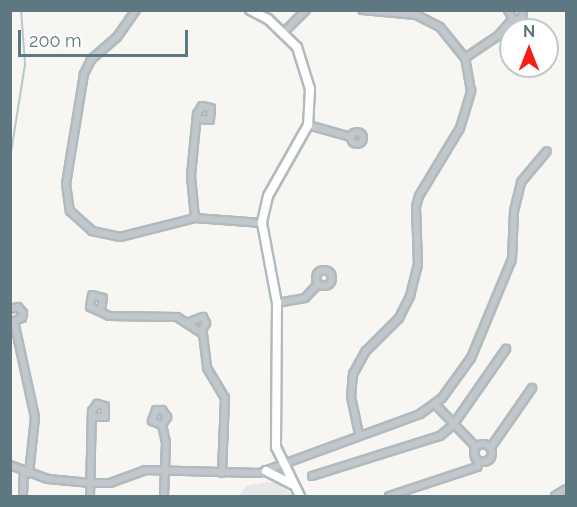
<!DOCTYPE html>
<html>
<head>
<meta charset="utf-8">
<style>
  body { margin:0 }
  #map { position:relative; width:577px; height:507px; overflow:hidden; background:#f7f6f2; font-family:Raleway,sans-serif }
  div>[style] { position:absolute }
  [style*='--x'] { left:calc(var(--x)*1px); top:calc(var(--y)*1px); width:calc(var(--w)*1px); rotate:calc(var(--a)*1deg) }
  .built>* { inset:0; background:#e7e8e6 }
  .stream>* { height:1.5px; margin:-0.75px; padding:0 0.75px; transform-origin:0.75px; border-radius:0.75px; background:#b6c8ca }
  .roads { filter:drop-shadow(2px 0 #b1babd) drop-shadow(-2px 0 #b1babd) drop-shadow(0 2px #b1babd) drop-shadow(0 -2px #b1babd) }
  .street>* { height:6px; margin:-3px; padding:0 3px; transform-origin:3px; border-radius:3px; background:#c1c7ca }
  .street>.ring { margin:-3px; padding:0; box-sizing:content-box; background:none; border:6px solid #c1c7ca; border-radius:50% }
  .secondary>* { height:8px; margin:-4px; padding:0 4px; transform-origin:4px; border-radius:4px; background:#fff }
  span { translate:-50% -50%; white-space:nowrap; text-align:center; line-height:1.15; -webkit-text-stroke:6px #fff; paint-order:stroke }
  .frame { position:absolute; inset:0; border:12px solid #5e7881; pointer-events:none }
  .north { position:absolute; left:499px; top:18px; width:60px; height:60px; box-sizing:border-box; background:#fff; border:2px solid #bfc9cd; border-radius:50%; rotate:0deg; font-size:16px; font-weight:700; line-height:24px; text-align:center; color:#5e7881 }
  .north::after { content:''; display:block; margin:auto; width:21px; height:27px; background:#f41f15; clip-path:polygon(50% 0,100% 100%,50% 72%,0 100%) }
  .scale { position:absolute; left:18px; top:30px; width:170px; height:27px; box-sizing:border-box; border:3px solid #5e7881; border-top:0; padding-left:8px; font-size:18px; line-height:21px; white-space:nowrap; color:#5e7881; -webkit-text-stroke:4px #fff; paint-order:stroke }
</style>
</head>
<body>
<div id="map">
  <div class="built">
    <i style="clip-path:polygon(266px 482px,277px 483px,294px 496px,239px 496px,246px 486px)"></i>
  </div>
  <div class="stream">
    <i style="--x:10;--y:159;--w:96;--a:-81"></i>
    <i style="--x:25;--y:64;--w:54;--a:-94.2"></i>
  </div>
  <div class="roads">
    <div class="street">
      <i style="--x:136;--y:10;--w:33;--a:125"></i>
      <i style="--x:117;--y:37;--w:35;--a:139"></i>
      <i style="--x:91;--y:60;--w:16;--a:117"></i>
      <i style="--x:84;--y:74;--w:111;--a:99.3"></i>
      <i style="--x:66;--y:184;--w:27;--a:82"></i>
      <i style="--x:70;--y:211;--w:30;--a:42"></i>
      <i style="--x:92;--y:231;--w:29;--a:12"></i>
      <i style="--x:120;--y:237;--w:77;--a:-14.2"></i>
      <i style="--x:195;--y:218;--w:67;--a:4.3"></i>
      <i style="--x:508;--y:10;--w:13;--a:61"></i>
      <i style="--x:514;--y:21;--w:9;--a:-21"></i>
      <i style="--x:522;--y:18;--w:8;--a:-83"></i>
      <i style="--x:284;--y:32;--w:31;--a:-45"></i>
      <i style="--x:465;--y:58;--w:40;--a:-34"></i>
      <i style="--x:498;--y:36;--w:21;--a:-49"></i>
      <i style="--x:308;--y:125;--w:45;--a:15.6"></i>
      <i class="ring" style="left:351px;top:132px;width:6px;height:6px"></i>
      <i style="--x:195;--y:218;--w:42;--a:-95.4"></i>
      <i style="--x:191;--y:176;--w:62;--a:-84.5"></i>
      <i style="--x:197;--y:114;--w:9;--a:-58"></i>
      <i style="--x:202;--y:106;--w:9;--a:13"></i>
      <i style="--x:211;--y:108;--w:12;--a:95"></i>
      <i style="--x:210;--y:120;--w:11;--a:-175"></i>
      <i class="ring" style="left:316px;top:270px;width:10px;height:10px"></i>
      <i style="--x:277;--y:303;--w:28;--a:-10"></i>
      <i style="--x:305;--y:298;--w:19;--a:-47"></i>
      <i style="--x:10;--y:309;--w:8;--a:-14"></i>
      <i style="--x:18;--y:307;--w:8;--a:50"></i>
      <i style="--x:23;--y:313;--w:5;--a:101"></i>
      <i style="--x:22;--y:318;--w:9;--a:159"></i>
      <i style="--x:101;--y:310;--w:12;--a:-81"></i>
      <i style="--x:103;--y:298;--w:11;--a:-165"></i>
      <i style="--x:92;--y:295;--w:12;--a:99"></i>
      <i style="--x:90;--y:307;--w:21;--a:25"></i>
      <i style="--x:109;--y:316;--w:68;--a:0.8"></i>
      <i style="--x:177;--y:317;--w:31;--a:33"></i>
      <i style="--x:203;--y:334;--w:34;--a:83"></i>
      <i style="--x:207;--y:368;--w:35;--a:59"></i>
      <i style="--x:225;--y:398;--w:75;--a:92.3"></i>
      <i style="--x:14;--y:321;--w:98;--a:77.7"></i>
      <i style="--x:35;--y:417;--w:57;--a:96"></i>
      <i style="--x:189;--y:322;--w:15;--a:-20"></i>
      <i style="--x:203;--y:317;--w:7;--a:63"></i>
      <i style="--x:206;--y:323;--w:10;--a:119"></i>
      <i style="--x:435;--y:404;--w:59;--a:46.4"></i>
      <i style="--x:162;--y:425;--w:11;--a:-158"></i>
      <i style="--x:152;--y:421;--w:12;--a:-70"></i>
      <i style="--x:156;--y:410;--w:6;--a:0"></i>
      <i style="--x:162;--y:410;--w:9;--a:54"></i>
      <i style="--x:167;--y:417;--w:9;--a:122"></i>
      <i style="--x:162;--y:425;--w:17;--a:77"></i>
      <i style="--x:166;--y:442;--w:54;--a:92.1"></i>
      <i style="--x:359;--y:434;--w:38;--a:-102"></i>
      <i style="--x:351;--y:397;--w:23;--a:-85"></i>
      <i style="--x:353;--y:374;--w:26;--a:-61"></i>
      <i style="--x:366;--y:351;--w:47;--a:-45"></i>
      <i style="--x:399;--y:318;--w:25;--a:-63"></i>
      <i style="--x:410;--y:296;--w:32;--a:-76"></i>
      <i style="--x:418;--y:265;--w:58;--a:-92"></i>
      <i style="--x:416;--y:207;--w:11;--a:-75"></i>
      <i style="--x:419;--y:196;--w:79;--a:-58.9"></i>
      <i style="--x:460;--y:128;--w:39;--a:-73"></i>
      <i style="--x:471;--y:91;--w:34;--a:-100"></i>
      <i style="--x:465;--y:58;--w:40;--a:-129"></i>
      <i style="--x:440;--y:27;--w:27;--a:-153"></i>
      <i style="--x:416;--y:15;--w:54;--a:-174.7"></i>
      <i class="ring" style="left:474px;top:444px;width:12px;height:12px"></i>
      <i style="--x:491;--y:447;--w:72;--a:-55.2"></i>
      <i style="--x:10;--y:465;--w:40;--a:20.2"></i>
      <i style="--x:48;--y:479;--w:43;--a:5.3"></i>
      <i style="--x:91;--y:483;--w:19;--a:0"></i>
      <i style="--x:110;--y:483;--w:37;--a:-20"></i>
      <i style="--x:145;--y:470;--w:114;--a:1.5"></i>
      <i style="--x:259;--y:473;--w:171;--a:-20.1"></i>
      <i style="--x:420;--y:414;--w:27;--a:-36"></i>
      <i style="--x:442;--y:398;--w:49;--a:-54.1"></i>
      <i style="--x:471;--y:358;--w:107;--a:-67.5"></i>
      <i style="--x:512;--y:259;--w:48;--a:-87.6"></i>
      <i style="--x:514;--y:211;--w:30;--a:-76"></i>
      <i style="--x:521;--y:182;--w:40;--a:-50"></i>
      <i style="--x:312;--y:476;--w:134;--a:-17.4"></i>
      <i style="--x:440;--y:436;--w:17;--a:-40"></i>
      <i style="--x:453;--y:425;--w:93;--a:-55.1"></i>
      <i style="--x:23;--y:496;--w:24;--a:-88"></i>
      <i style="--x:90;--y:496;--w:85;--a:-88.7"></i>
      <i style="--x:92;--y:411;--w:9;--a:-54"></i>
      <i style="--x:97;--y:404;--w:8;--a:14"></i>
      <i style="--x:105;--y:406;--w:11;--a:90"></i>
      <i style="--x:105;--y:417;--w:11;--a:180"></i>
      <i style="--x:389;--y:496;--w:93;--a:-18.2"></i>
      <i style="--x:477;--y:467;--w:6;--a:-72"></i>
      <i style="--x:555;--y:496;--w:13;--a:-32"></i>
    </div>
    <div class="secondary">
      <i style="--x:250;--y:10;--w:20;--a:27"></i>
      <i style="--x:268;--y:19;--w:40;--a:44"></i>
      <i style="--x:297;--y:47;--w:44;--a:72.8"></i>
      <i style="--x:310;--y:89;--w:36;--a:93"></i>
      <i style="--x:308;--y:125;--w:81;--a:119.4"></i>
      <i style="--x:268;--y:196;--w:28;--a:103"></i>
      <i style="--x:262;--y:223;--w:81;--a:79.4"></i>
      <i style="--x:277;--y:303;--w:144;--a:90.4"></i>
      <i style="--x:276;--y:447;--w:55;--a:63.9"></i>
      <i style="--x:266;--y:471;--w:29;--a:27"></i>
    </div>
  </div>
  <div class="frame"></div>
  <div class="north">N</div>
  <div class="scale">200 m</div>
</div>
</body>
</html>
